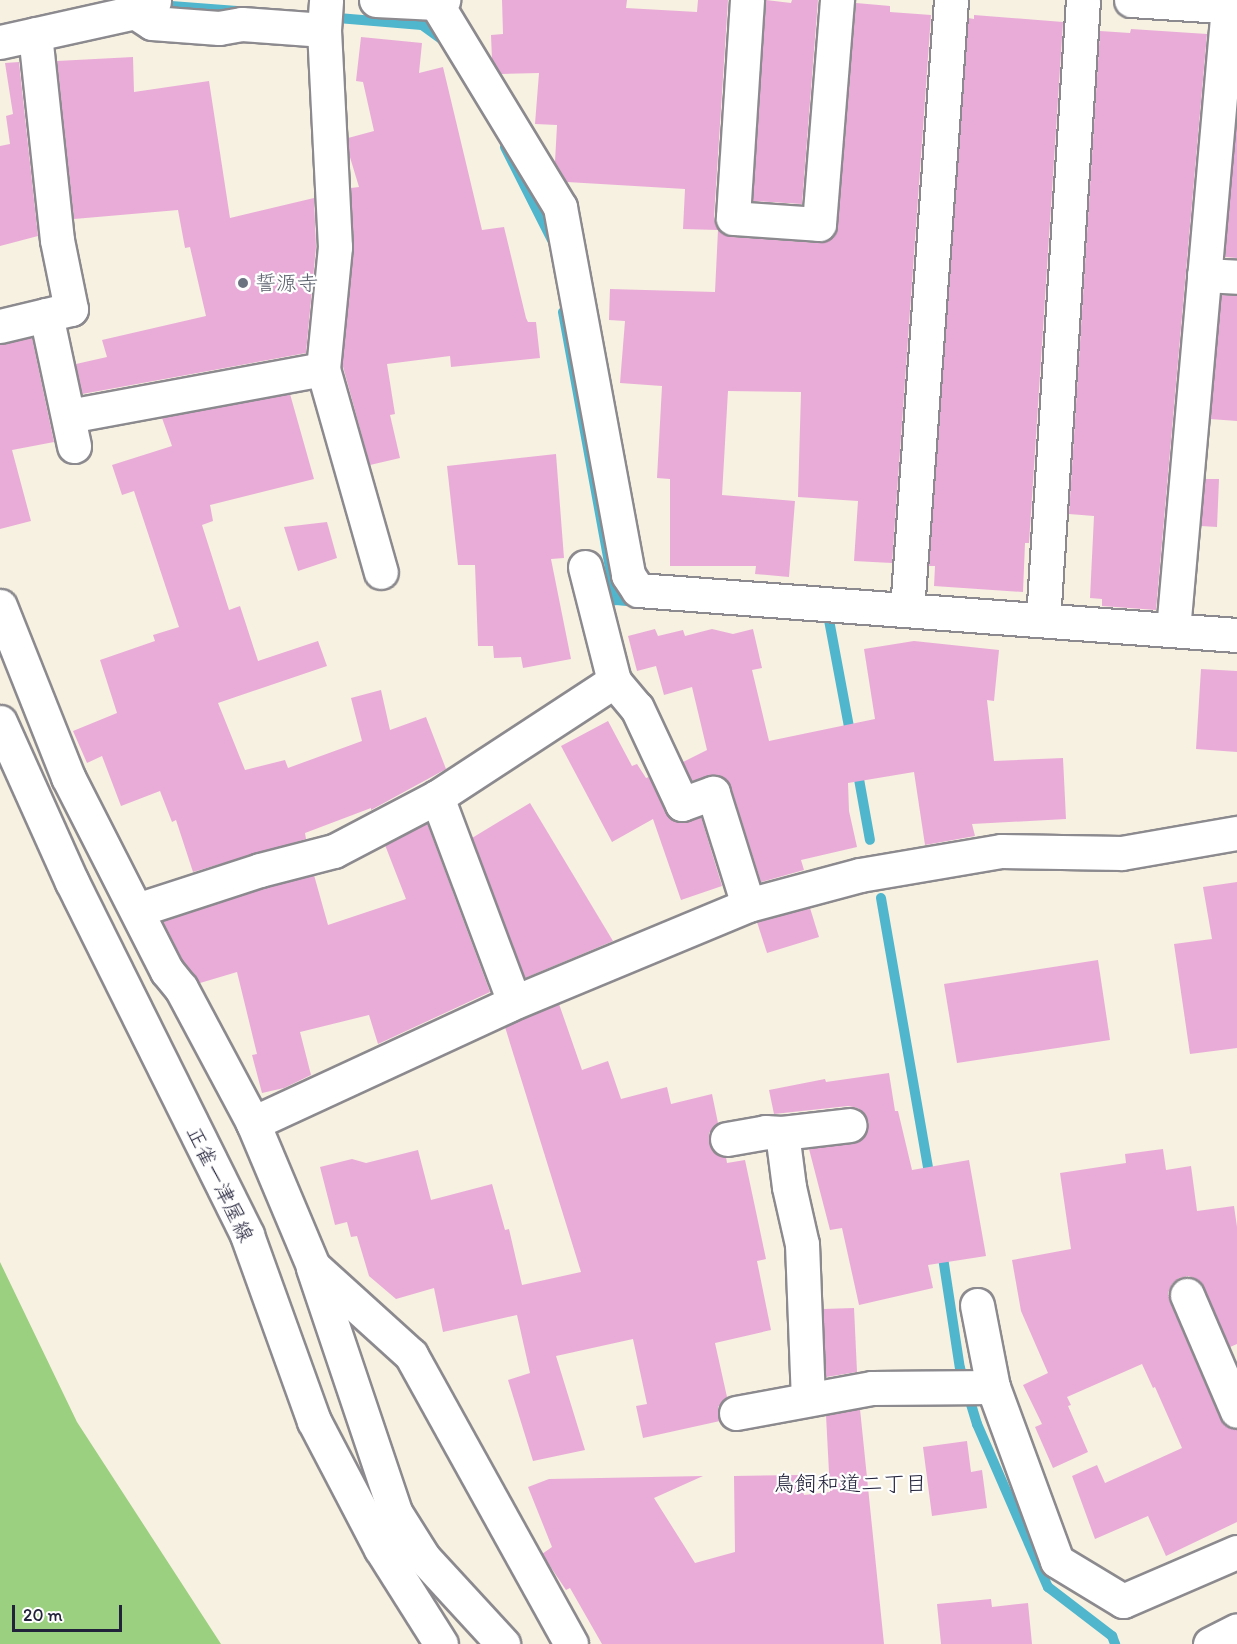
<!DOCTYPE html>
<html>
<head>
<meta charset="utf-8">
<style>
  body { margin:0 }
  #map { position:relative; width:1237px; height:1644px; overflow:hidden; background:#f7f1e1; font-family:Itim,"Klee One",sans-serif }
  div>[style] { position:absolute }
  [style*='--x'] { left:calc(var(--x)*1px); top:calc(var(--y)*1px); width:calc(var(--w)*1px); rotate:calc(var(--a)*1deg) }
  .green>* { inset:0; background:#9cd081 }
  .stream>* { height:10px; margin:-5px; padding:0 5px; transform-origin:5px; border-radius:5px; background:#4fb6cd }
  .building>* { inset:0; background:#e9acd8 }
  .roads { filter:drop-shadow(2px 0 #8c8a8e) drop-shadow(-2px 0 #8c8a8e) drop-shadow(0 2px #8c8a8e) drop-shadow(0 -2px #8c8a8e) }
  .minor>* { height:33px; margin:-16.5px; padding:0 16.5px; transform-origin:16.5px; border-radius:16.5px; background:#fff }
  .secondary>* { height:33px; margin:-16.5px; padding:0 16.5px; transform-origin:16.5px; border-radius:16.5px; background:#fff }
  .primary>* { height:33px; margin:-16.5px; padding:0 16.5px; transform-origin:16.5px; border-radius:16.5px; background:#fff }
  .dots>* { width:16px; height:16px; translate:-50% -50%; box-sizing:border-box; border:3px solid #fff; border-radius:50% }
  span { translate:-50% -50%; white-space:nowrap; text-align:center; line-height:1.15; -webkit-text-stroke:4.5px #fff; paint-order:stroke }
  .worship-label { font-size:21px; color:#5b616d }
  .left { translate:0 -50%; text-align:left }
  .street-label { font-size:21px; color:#22223b }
  .neighbourhood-label { font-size:22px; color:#22223b }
  .scale { position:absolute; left:12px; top:1605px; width:110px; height:27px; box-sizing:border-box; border:3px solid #22223b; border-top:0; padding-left:8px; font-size:18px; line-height:21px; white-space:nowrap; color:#22223b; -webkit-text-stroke:4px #fff; paint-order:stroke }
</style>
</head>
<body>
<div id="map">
  <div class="green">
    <i style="clip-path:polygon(0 1262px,77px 1422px,221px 1644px,0 1644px)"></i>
  </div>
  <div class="stream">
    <i style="--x:171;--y:6;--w:66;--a:4.3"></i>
    <i style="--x:338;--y:18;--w:84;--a:4.8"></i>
    <i style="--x:422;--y:25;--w:26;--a:36"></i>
    <i style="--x:505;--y:147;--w:104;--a:63.2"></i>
    <i style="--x:563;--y:312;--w:293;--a:79.6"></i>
    <i style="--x:616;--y:600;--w:22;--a:5"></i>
    <i style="--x:829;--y:620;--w:120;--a:79.4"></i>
    <i style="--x:857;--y:768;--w:73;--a:79.8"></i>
    <i style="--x:881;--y:898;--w:285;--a:80.1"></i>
    <i style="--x:942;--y:1251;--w:118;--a:81.3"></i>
    <i style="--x:960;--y:1368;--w:59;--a:73.1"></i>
    <i style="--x:977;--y:1424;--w:178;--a:66.5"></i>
    <i style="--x:1048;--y:1587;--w:81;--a:37.4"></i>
    <i style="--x:1112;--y:1636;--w:9;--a:69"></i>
  </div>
  <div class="building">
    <i style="clip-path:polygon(502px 0,627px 0,626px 8px,697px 12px,698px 0,728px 0,714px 217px,716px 226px,722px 233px,732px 237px,818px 243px,827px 241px,834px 235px,838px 225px,856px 3px,890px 6px,890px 12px,931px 15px,892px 563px,854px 561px,858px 501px,798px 497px,801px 392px,728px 391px,722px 495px,795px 501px,789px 577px,755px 574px,756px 566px,670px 566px,670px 479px,657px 478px,662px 386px,620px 383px,625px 321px,609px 320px,610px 289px,715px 292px,718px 230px,683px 229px,685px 189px,567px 182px,555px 162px,557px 125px,535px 124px,539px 73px,501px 74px,492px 59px,491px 35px,503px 34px)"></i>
    <i style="clip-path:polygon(766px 0,791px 3px,792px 0,818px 0,802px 204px,753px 201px)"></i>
    <i style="clip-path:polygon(974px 15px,1063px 22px,1029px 543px,1025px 543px,1023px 592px,934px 586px,935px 566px,929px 566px,968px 18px,974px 19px)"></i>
    <i style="clip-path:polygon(1131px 29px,1207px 34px,1156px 610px,1102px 606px,1102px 599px,1090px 598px,1094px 516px,1069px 514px,1100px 31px,1130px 33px)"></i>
    <i style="clip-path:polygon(361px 37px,422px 43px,419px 73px,443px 67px,482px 230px,504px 227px,526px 318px,528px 322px,536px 322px,540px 358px,451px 367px,450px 356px,387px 364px,395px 414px,390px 415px,400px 458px,370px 465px,342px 363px,354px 249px,351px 188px,359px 187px,349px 154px,348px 138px,374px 131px,363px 82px,356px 81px)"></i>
    <i style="clip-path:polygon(133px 57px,134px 92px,209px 81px,230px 218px,314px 198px,316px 247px,306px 353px,82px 394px,76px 364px,107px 357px,102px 340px,206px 316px,190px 247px,185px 248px,178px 210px,74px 219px,57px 61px)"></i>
    <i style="clip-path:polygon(19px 62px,38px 236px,0 246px,0 146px,10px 144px,6px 116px,13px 114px,5px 63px)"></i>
    <i style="clip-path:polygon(1237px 117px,1237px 258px,1225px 257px)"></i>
    <i style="clip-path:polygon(1221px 295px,1237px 296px,1237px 421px,1210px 419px)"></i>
    <i style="clip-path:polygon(32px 338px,54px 442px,12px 450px,31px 521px,0 529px,0 344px)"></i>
    <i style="clip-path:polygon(290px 394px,314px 479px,210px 505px,213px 521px,202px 525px,229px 610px,240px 606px,258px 661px,318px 641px,327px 666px,218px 703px,245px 770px,285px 760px,288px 768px,362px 741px,351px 698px,381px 690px,390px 730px,426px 717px,446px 769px,371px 810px,371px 808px,305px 833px,306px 839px,193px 872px,176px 820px,172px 822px,160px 791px,121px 806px,102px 756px,87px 763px,73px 731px,117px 713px,100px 660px,155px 641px,153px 635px,179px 627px,134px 491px,122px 495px,112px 465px,172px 446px,162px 418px)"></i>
    <i style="clip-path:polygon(556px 454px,564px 558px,551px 559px,571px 659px,523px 668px,521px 657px,494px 658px,493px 646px,478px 646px,475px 565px,458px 565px,447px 466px)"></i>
    <i style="clip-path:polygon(1205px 479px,1219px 479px,1217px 527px,1201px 526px)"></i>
    <i style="clip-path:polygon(327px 522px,337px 558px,298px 571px,284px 527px)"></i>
    <i style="clip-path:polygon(655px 629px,658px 636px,683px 630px,685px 636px,712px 629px,733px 634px,753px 629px,762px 668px,752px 670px,769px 741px,875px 719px,864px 649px,914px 641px,999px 650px,994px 701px,987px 700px,994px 761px,1063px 758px,1066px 819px,972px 824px,975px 836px,925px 845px,914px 772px,848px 783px,849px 811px,857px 847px,801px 860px,804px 870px,761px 882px,731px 787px,726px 780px,716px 775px,692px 781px,683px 762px,707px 750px,692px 687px,664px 695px,656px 666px,637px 671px,628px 636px)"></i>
    <i style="clip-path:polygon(1201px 669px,1237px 671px,1237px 752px,1196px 749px)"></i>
    <i style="clip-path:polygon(608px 721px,632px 766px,637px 764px,646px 778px,649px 777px,670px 819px,680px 823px,701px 817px,722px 886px,681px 900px,653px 819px,612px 842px,561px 746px)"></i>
    <i style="clip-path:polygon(530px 803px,613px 941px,525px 978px,472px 838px)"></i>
    <i style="clip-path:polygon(427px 823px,490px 992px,378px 1044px,369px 1015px,300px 1032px,311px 1075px,284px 1088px,262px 1093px,252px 1055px,257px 1054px,237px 972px,200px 983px,183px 961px,163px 921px,265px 888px,314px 875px,328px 925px,406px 899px,385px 845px)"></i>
    <i style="clip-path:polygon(1237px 882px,1237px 1048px,1190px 1054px,1174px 944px,1212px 939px,1203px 887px)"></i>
    <i style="clip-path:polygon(810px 908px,819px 937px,767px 953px,757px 922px)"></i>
    <i style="clip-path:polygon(1098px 960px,1110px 1040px,957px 1063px,944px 984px)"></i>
    <i style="clip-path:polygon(559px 1004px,582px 1070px,608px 1061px,621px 1099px,667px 1087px,671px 1104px,712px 1094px,718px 1123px,709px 1133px,709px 1142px,712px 1151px,726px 1157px,727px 1163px,745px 1160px,766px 1259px,757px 1261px,771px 1330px,715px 1343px,727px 1397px,718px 1407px,720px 1421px,643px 1438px,636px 1406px,647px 1404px,633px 1339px,556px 1356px,585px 1450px,533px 1461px,508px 1380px,530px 1373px,517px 1315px,443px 1332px,434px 1288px,396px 1299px,369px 1276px,357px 1236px,351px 1237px,347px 1222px,335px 1225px,320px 1167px,352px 1159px,366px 1163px,418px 1150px,431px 1200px,492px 1184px,505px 1230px,509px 1229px,522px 1285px,581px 1272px,505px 1027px)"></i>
    <i style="clip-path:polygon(889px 1073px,895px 1111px,898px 1111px,912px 1170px,969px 1160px,986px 1256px,928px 1265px,933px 1288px,859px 1305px,842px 1228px,830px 1230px,809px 1149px,861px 1140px,867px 1132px,869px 1123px,865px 1114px,858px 1108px,848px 1106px,774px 1114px,769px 1090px,825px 1079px,826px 1082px)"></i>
    <i style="clip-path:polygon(1163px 1149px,1166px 1170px,1191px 1166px,1197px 1211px,1234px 1206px,1237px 1227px,1237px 1344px,1230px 1347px,1204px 1288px,1198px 1280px,1189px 1276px,1179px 1278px,1172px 1284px,1168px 1293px,1170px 1302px,1220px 1418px,1226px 1426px,1237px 1429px,1237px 1522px,1166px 1556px,1148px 1516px,1095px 1539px,1072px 1476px,1097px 1465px,1105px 1483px,1182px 1448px,1155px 1387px,1153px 1388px,1142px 1364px,1067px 1397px,1071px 1405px,1068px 1406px,1088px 1452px,1053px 1468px,1035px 1427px,1042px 1424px,1023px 1385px,1048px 1373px,1021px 1311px,1012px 1260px,1071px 1249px,1060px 1173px,1126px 1163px,1125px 1154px)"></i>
    <i style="clip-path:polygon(854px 1308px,857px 1372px,826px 1377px,823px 1309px)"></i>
    <i style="clip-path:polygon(860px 1409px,884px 1644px,602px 1644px,570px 1588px,566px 1590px,542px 1554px,552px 1547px,528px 1487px,549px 1479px,703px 1476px,654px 1498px,695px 1563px,735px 1552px,734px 1476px,800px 1475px,804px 1495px,830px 1492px,826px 1415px)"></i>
    <i style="clip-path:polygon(967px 1441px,971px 1472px,982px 1470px,987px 1508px,932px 1516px,923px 1447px)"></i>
    <i style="clip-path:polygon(991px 1599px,992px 1607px,1028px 1603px,1032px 1644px,941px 1644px,937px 1604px)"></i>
  </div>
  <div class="roads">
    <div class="minor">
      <i style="--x:376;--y:0;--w:60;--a:2.9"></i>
      <i style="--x:436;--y:3;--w:8;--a:-23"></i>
      <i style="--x:747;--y:0;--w:218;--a:93.7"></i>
      <i style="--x:733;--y:218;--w:86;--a:4"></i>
      <i style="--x:819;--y:224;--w:225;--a:-85.4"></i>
      <i style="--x:1131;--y:0;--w:106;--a:3.8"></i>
      <i style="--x:436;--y:3;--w:239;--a:58.7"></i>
      <i style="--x:560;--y:207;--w:374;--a:79.5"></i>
      <i style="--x:628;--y:575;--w:18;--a:56"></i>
      <i style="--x:638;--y:590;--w:601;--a:4.3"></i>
      <i style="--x:135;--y:12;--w:20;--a:33"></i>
      <i style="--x:152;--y:23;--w:67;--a:4.3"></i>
      <i style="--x:219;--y:28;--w:23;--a:-10"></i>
      <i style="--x:242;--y:24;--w:82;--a:4.2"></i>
      <i style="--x:0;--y:42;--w:138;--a:-12.5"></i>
      <i style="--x:135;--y:12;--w:22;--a:-30"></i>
      <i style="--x:1204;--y:275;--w:33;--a:3"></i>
      <i style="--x:46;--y:315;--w:134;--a:77.9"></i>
      <i style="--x:0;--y:326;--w:73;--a:-13.5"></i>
      <i style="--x:71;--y:309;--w:70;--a:-101.5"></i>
      <i style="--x:57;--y:240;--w:207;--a:-96.1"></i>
      <i style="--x:323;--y:369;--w:211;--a:74.1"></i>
      <i style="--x:69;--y:416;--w:258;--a:-10.5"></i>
      <i style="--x:323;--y:369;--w:123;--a:-84.4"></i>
      <i style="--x:335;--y:247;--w:217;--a:-92.9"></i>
      <i style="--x:324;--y:30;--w:30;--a:-86"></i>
      <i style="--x:585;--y:567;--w:118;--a:75.7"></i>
      <i style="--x:614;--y:681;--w:35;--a:50"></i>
      <i style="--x:637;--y:708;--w:106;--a:64.9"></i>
      <i style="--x:682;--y:804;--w:33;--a:-20"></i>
      <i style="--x:713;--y:793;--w:117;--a:72.6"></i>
      <i style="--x:0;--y:606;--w:184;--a:68.3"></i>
      <i style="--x:68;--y:777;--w:218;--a:63"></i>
      <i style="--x:167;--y:971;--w:22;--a:51"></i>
      <i style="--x:181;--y:988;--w:153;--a:61.9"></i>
      <i style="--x:253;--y:1123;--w:155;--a:67.2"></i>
      <i style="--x:313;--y:1266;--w:132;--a:42.2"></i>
      <i style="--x:411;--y:1355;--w:330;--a:61"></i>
      <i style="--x:907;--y:610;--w:612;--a:-85.87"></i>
      <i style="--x:1043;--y:620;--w:621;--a:-86.31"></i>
      <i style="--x:1173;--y:630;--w:626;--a:-84.96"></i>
      <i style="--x:437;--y:797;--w:219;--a:69.4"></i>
      <i style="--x:137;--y:910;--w:129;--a:-18"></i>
      <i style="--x:260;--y:870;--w:76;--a:-14.4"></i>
      <i style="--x:334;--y:851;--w:116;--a:-27.7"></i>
      <i style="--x:437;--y:797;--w:212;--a:-33.2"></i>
      <i style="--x:253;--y:1123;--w:281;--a:-24.8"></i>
      <i style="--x:508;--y:1005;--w:260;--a:-22.6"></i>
      <i style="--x:748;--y:905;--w:116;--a:-15"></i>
      <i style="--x:860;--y:875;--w:143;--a:-9.7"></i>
      <i style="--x:1001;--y:851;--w:121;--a:0.9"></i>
      <i style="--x:1122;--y:853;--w:117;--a:-9.9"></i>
      <i style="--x:782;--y:1133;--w:54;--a:82.6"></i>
      <i style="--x:789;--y:1187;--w:58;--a:77.2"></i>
      <i style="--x:802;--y:1244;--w:155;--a:87.8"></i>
      <i style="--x:727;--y:1139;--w:39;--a:-10"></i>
      <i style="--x:765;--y:1132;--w:17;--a:3"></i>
      <i style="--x:782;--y:1133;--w:68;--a:-6.7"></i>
      <i style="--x:313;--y:1268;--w:257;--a:71.4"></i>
      <i style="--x:395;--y:1512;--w:54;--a:57.8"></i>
      <i style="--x:424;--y:1558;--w:117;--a:47.4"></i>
      <i style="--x:1187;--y:1295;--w:126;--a:66.7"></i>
      <i style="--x:977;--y:1305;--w:84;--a:79"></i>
      <i style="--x:993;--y:1387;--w:185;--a:69.8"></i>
      <i style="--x:1057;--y:1561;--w:77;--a:31.2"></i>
      <i style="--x:1123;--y:1601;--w:124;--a:-23.3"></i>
      <i style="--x:736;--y:1413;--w:138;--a:-10.4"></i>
      <i style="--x:872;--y:1388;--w:121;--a:-0.5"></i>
    </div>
    <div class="secondary">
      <i style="--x:0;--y:722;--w:175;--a:65.8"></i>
      <i style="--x:72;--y:882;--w:394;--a:63.6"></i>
      <i style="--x:247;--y:1235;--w:198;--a:70.2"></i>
      <i style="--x:314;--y:1421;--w:144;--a:62.4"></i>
      <i style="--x:381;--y:1549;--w:112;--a:57.7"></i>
    </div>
    <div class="primary">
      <i style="--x:1210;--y:1644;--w:30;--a:-27"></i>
    </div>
  </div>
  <div class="dots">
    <i style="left:243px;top:283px;background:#6b7280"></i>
  </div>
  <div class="worship-label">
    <span class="left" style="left:255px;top:283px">誓源寺</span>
  </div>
  <div class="street-label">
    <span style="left:220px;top:1184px;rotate:64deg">正雀一津屋線</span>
  </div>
  <div class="neighbourhood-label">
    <span style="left:850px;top:1484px">鳥飼和道二丁目</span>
  </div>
  <div class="scale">20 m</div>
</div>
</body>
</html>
